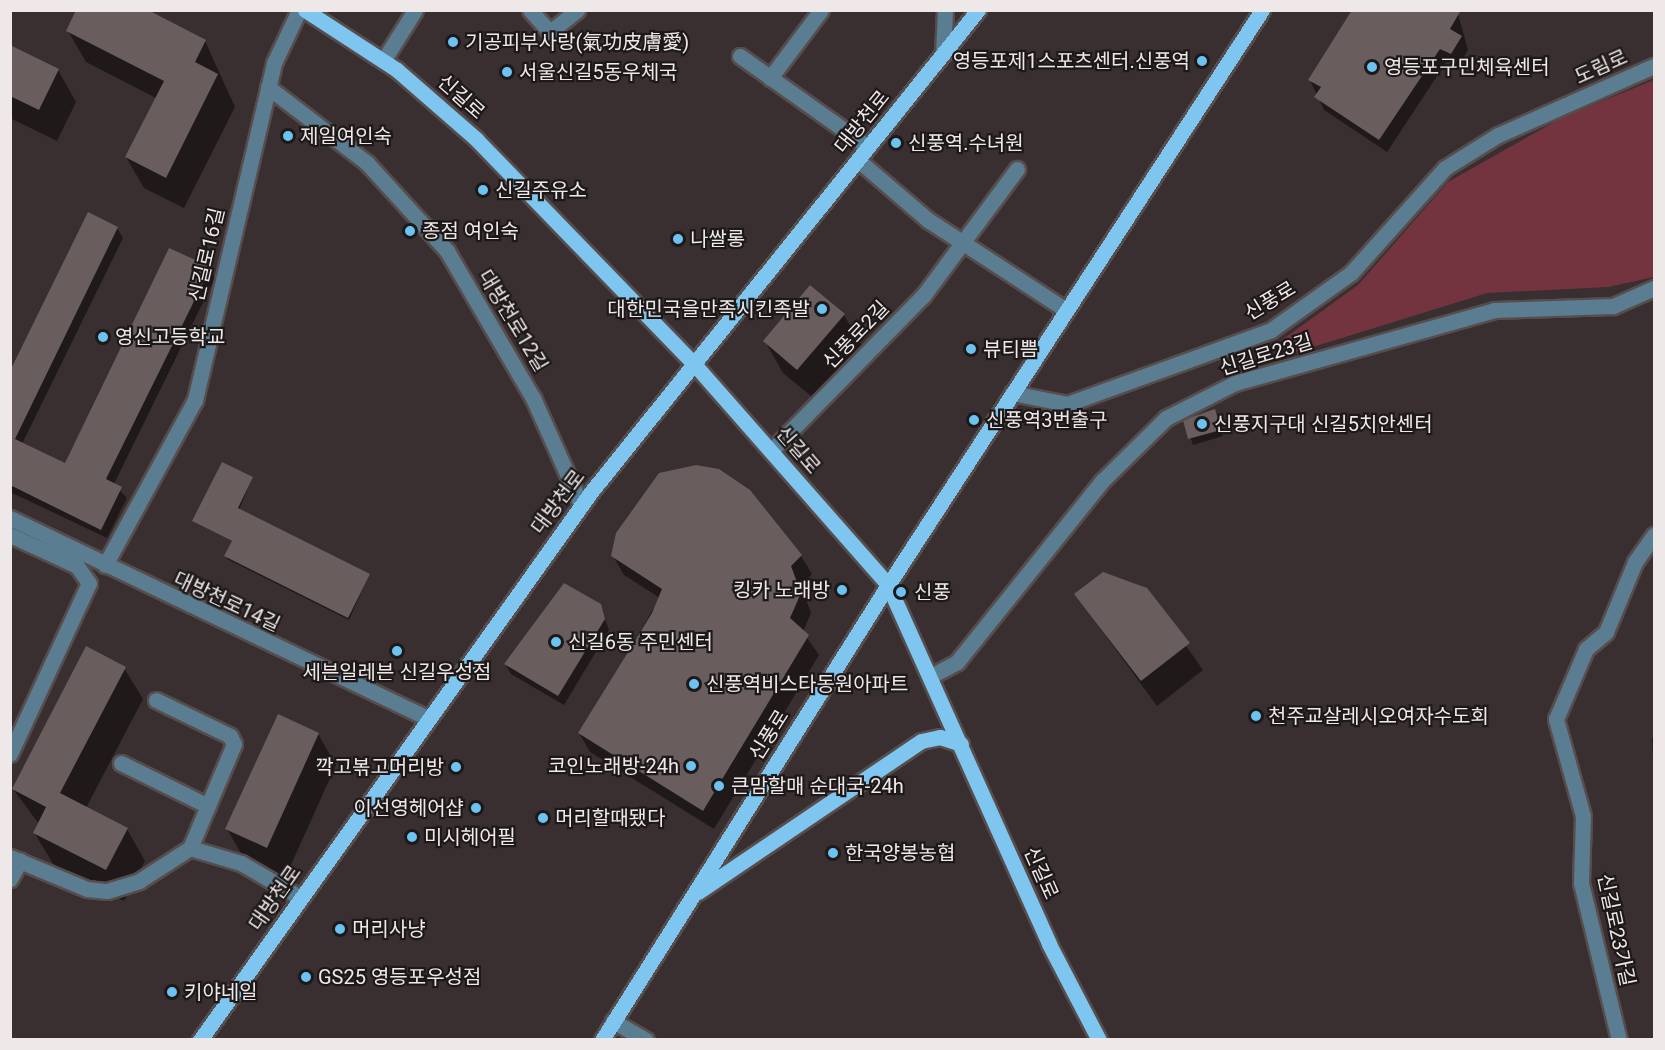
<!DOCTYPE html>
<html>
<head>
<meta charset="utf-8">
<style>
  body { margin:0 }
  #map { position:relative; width:1665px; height:1050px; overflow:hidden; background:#3a2f30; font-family:Roboto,"Noto Sans KR",sans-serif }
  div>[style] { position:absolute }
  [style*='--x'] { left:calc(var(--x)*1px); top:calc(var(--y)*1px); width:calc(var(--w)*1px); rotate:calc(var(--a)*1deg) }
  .green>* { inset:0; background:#74343f }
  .shadow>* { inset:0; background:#0007 }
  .building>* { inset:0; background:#695d5e }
  .roads { filter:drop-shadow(2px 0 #574d4d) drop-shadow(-2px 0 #574d4d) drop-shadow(0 2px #574d4d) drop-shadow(0 -2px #574d4d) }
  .minor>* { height:15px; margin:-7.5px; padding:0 7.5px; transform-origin:7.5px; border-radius:7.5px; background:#5b7d91 }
  .major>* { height:15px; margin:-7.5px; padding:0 7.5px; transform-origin:7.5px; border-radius:7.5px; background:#7ec6f0 }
  .dots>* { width:16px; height:16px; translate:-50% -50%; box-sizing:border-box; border:3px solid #1e1919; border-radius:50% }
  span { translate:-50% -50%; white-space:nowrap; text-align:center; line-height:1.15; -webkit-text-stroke:4.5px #1e1919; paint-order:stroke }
  .poi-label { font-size:20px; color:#efe8e8 }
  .left { translate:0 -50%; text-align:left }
  .right { translate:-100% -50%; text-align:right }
  .street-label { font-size:20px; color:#efe8e8 }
  .frame { position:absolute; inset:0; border:12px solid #efe8e8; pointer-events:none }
</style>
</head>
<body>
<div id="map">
  <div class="green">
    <i style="clip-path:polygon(1654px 80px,1654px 277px,1608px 287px,1487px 293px,1287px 355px,1282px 340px,1358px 285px,1448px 182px,1563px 117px)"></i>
  </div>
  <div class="shadow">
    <i style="clip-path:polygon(1458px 14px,1468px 50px,1458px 66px,1447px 61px,1387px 152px,1324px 110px,1310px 80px)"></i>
    <i style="clip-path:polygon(68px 31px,205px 41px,235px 107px,184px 208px,144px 188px,126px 157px,156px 98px,86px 62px)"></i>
    <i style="clip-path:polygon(10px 47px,58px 70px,76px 102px,57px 141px,10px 118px)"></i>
    <i style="clip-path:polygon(117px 228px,123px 238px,22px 444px,65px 465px,210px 269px,215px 278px,114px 484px,127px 498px,107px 538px,10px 492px,10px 374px)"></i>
    <i style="clip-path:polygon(844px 315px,862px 346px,816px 400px,783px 373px,765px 341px)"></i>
    <i style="clip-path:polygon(1214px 410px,1223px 436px,1193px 445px,1185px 421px)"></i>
    <i style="clip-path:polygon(252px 478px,239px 510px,369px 575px,349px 620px,227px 559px,233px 542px,196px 523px)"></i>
    <i style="clip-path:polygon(613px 556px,801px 556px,812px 574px,801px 586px,811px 613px,803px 632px,819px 655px,714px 829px,590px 752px,579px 733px,660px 598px,624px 575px)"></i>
    <i style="clip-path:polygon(1146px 589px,1203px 670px,1157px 706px,1076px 595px)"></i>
    <i style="clip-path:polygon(600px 606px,609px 630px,564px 705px,511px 674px,505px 664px)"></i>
    <i style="clip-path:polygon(124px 668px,143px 699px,86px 808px,127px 829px,145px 861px,124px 901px,53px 864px,34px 832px,39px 824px,13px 789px)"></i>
    <i style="clip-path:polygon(318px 734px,336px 765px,285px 878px,245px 860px,227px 829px)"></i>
    <i style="clip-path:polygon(1652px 738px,1654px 738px,1654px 782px)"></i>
  </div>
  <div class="building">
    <i style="clip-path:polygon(76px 10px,148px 10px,206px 40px,195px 62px,218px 74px,166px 178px,125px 157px,164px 81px,66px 31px)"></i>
    <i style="clip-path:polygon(1352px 10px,1461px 10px,1450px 29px,1462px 36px,1451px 54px,1440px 49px,1379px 140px,1314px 97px,1321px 87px,1308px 80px)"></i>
    <i style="clip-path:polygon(10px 45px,59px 69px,39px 110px,10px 96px)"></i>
    <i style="clip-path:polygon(88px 212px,118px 227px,15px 439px,65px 463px,169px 248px,211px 267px,106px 479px,122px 487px,101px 530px,10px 485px,10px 371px)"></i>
    <i style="clip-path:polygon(810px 285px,845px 314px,797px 370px,763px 341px)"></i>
    <i style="clip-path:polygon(1215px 409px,1221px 430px,1188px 439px,1183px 420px)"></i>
    <i style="clip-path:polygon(222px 462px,253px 477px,238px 508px,370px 574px,348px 618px,224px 556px,232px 541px,192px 521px)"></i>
    <i style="clip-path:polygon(696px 465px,719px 469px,750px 490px,802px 555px,791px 566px,801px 593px,790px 618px,809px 635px,703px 811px,578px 733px,652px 613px,662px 589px,611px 556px,616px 533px,659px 473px)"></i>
    <i style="clip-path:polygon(1103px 572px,1147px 588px,1190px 643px,1141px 681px,1074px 594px)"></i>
    <i style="clip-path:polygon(564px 583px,601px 604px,605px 619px,558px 696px,504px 664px)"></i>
    <i style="clip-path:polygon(86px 646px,126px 667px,60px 793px,128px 828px,106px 870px,33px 833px,46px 807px,12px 789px)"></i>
    <i style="clip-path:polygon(278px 714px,319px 733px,267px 848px,225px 829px)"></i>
  </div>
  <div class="roads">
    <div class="minor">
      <i style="--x:530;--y:10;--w:30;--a:48"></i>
      <i style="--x:550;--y:32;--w:35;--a:-39"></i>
      <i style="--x:943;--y:54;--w:44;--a:-87.4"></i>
      <i style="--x:740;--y:56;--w:157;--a:35.4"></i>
      <i style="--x:383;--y:61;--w:60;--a:-57.9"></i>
      <i style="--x:770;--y:78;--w:85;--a:-53.1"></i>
      <i style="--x:268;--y:87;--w:125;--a:37.5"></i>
      <i style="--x:367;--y:163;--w:119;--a:47.7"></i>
      <i style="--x:447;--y:251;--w:170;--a:59.7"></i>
      <i style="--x:533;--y:398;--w:117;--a:65.8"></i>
      <i style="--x:858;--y:160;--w:92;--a:40.6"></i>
      <i style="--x:928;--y:220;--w:165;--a:33.1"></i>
      <i style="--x:1012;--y:393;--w:56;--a:11.3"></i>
      <i style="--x:1067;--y:404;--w:217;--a:-19.9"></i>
      <i style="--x:1271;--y:330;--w:98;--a:-35.5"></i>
      <i style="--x:1351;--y:273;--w:141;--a:-48.2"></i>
      <i style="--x:1445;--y:168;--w:62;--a:-31.9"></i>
      <i style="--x:1498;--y:135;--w:171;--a:-23.9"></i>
      <i style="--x:771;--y:451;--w:217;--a:-45.6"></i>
      <i style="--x:923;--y:296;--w:158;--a:-53.5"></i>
      <i style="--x:10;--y:518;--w:463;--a:25.6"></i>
      <i style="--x:10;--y:535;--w:74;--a:24.8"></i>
      <i style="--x:77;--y:566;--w:21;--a:55"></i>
      <i style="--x:89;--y:583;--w:188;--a:114.8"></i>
      <i style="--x:105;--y:565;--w:188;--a:-61.4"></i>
      <i style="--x:195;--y:400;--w:346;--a:-76.8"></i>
      <i style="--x:274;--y:63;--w:59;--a:-64.7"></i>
      <i style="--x:931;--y:676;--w:30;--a:-28"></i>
      <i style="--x:957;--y:662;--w:232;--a:-51.3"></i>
      <i style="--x:1102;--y:481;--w:90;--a:-44.5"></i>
      <i style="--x:1166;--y:418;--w:77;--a:-26.9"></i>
      <i style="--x:1235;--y:383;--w:269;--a:-15.7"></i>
      <i style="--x:1494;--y:310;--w:119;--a:-1.9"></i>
      <i style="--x:1613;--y:306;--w:45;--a:-23.7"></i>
      <i style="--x:156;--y:700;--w:82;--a:25.9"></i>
      <i style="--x:230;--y:736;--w:9;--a:63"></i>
      <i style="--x:234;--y:744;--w:113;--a:112.9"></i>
      <i style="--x:121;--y:763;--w:97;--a:26.3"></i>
      <i style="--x:10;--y:857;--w:83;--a:22.6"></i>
      <i style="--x:87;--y:889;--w:20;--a:6"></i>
      <i style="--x:107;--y:891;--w:34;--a:-17"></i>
      <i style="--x:139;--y:881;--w:61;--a:-32.9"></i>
      <i style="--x:190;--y:848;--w:53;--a:16.4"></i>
      <i style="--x:241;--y:863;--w:69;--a:30.3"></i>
      <i style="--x:10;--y:879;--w:21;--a:-61"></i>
      <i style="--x:613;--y:1021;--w:38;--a:30"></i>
      <i style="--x:1619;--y:1040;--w:162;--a:-103.6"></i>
      <i style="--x:1581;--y:883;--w:67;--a:-88.3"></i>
      <i style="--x:1583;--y:816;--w:101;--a:-105.6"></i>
      <i style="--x:1556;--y:719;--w:76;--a:-66.8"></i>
      <i style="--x:1586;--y:649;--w:26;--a:-40"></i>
      <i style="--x:1606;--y:632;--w:76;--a:-67.5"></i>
      <i style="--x:1635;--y:562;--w:33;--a:-55"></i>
    </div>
    <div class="major">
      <i style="--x:305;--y:10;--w:110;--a:33.1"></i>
      <i style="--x:397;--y:70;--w:105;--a:41.1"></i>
      <i style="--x:476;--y:139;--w:315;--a:45.9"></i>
      <i style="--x:695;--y:365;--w:293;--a:48.7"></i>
      <i style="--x:888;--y:585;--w:393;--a:65.8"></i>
      <i style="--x:1049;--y:944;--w:108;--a:62.5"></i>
      <i style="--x:698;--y:892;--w:269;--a:-34.1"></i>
      <i style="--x:921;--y:741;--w:19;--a:-12"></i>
      <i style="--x:940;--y:737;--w:22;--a:18"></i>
      <i style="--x:200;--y:1040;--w:673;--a:-54.49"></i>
      <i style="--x:591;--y:492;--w:618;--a:-51.24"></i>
      <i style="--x:602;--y:1040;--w:537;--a:-57.85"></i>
      <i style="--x:888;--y:585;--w:686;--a:-56.96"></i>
    </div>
  </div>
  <div class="dots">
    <i style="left:453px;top:42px;background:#6cc3f2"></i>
    <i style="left:1202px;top:61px;background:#6cc3f2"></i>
    <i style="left:1372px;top:67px;background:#6cc3f2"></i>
    <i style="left:507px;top:72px;background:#6cc3f2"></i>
    <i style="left:288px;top:136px;background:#6cc3f2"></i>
    <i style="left:896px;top:143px;background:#6cc3f2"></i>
    <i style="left:483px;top:190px;background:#6cc3f2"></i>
    <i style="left:410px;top:231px;background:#6cc3f2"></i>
    <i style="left:678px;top:239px;background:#6cc3f2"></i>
    <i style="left:822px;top:309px;background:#6cc3f2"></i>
    <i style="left:103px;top:337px;background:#6cc3f2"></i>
    <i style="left:971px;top:349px;background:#6cc3f2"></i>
    <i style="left:974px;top:420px;background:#6cc3f2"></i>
    <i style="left:1202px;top:424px;background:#6cc3f2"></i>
    <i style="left:842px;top:590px;background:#6cc3f2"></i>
    <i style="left:901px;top:592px;background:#6cc3f2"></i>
    <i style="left:556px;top:642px;background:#6cc3f2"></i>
    <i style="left:397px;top:651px;background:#6cc3f2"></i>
    <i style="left:694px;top:684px;background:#6cc3f2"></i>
    <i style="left:1256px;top:716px;background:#6cc3f2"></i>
    <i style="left:691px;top:766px;background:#6cc3f2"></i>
    <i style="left:456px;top:767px;background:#6cc3f2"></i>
    <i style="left:719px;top:786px;background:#6cc3f2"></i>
    <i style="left:476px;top:808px;background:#6cc3f2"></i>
    <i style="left:543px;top:818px;background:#6cc3f2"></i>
    <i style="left:412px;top:837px;background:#6cc3f2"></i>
    <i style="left:833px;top:853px;background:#6cc3f2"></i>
    <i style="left:340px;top:929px;background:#6cc3f2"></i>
    <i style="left:306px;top:977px;background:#6cc3f2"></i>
    <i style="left:172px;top:992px;background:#6cc3f2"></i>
  </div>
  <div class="poi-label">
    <span class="left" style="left:465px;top:42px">기공피부사랑(氣功皮膚愛)</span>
    <span class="right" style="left:1190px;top:61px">영등포제1스포츠센터.신풍역</span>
    <span class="left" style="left:1384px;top:67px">영등포구민체육센터</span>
    <span class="left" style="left:519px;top:72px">서울신길5동우체국</span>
    <span class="left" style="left:300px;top:136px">제일여인숙</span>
    <span class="left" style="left:908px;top:143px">신풍역.수녀원</span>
    <span class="left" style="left:495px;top:190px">신길주유소</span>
    <span class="left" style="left:422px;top:231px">종점 여인숙</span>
    <span class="left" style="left:690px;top:239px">나쌀롱</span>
    <span class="right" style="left:810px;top:309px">대한민국을만족시킨족발</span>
    <span class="left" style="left:115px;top:337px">영신고등학교</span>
    <span class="left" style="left:983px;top:349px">뷰티쁨</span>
    <span class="left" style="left:986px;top:420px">신풍역3번출구</span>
    <span class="left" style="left:1214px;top:424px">신풍지구대 신길5치안센터</span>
    <span class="right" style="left:830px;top:590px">킹카 노래방</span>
    <span class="left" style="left:914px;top:592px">신풍</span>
    <span class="left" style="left:568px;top:642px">신길6동 주민센터</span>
    <span style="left:397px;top:672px">세븐일레븐 신길우성점</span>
    <span class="left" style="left:706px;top:684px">신풍역비스타동원아파트</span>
    <span class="left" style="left:1268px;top:716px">천주교살레시오여자수도회</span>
    <span class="right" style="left:679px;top:766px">코인노래방-24h</span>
    <span class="right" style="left:444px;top:767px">깍고볶고머리방</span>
    <span class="left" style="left:731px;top:786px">큰맘할매 순대국-24h</span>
    <span class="right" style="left:464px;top:808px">이선영헤어샵</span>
    <span class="left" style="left:555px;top:818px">머리할때됐다</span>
    <span class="left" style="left:424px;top:837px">미시헤어필</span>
    <span class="left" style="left:845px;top:853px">한국양봉농협</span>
    <span class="left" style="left:352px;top:929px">머리사냥</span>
    <span class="left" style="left:318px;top:977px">GS25 영등포우성점</span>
    <span class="left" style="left:184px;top:992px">키야네일</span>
  </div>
  <div class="street-label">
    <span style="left:1601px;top:67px;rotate:-24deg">도림로</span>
    <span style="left:461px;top:97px;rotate:42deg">신길로</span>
    <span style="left:862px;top:122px;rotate:-51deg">대방천로</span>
    <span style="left:207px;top:255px;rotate:-77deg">신길로16길</span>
    <span style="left:1270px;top:301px;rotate:-31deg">신풍로</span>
    <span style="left:513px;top:321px;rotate:59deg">대방천로12길</span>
    <span style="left:856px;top:335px;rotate:-46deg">신풍로2길</span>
    <span style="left:1266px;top:355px;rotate:-17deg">신길로23길</span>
    <span style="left:798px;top:450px;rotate:49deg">신길로</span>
    <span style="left:558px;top:502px;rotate:-53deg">대방천로</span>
    <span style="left:227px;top:602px;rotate:25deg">대방천로14길</span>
    <span style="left:769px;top:735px;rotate:-58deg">신풍로</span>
    <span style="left:1041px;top:873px;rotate:66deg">신길로</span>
    <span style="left:275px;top:898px;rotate:-55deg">대방천로</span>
    <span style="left:1616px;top:930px;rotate:78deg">신길로23가길</span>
  </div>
  <div class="frame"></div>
</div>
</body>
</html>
